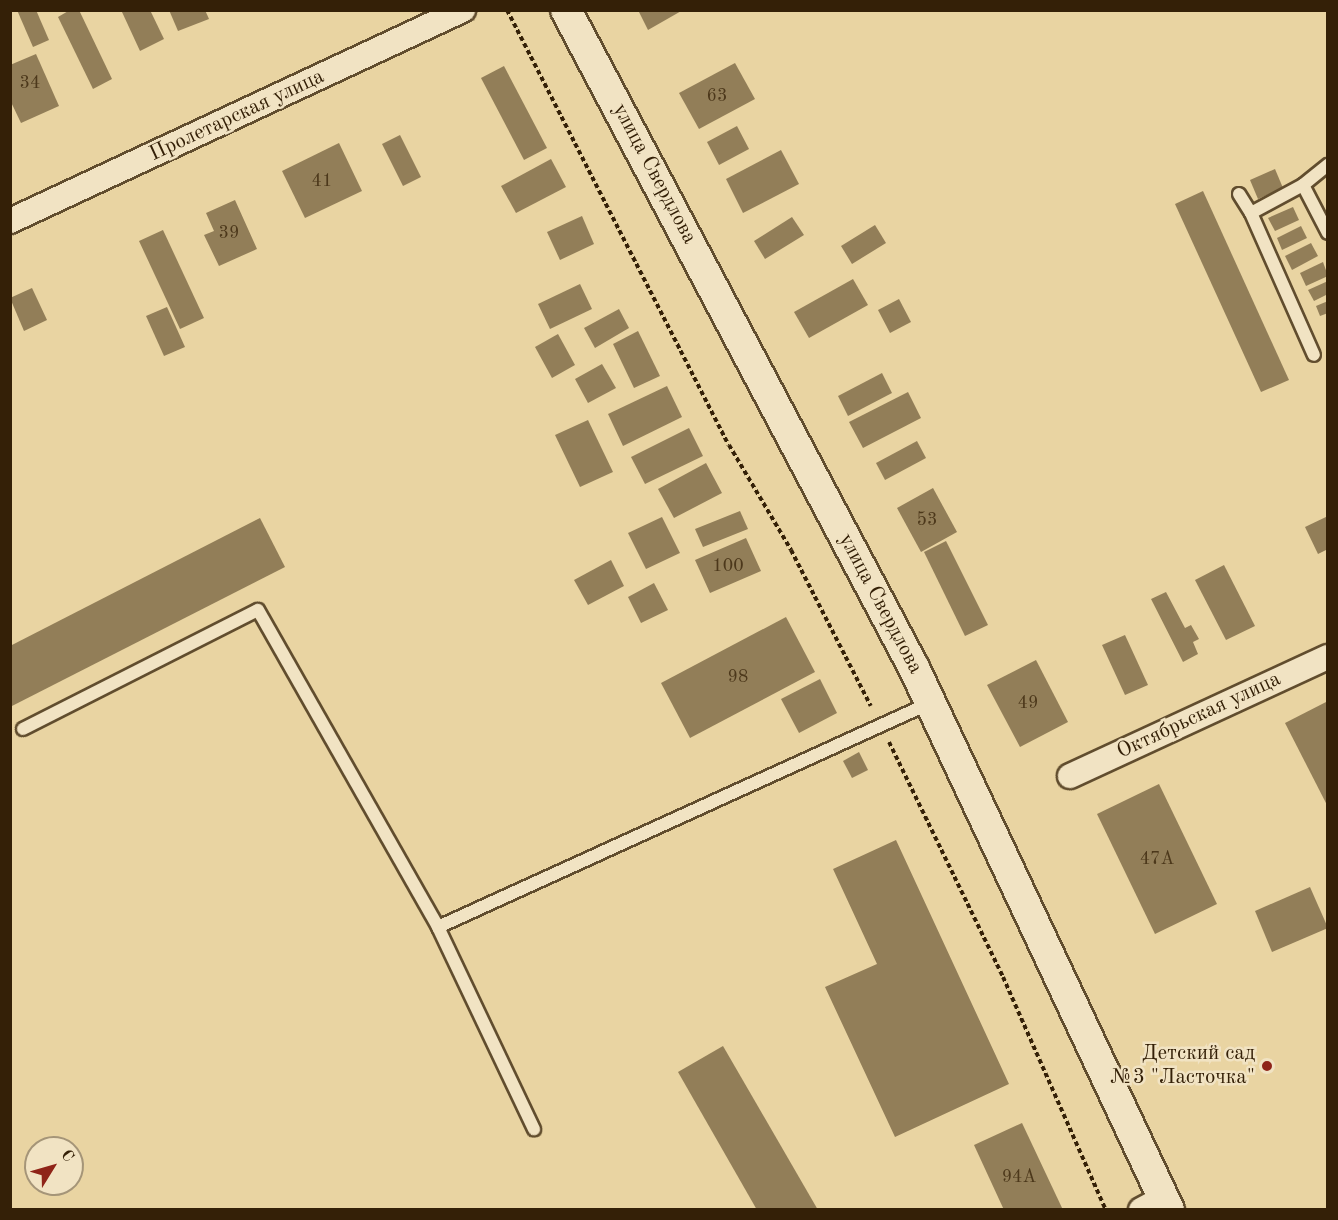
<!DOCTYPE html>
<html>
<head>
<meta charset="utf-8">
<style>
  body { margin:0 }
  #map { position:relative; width:1338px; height:1220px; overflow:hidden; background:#e9d4a2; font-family:"Old Standard TT",serif }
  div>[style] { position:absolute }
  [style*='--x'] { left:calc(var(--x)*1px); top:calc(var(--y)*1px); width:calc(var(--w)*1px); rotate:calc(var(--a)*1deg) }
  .building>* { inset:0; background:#927e58 }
  .path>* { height:4px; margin-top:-2px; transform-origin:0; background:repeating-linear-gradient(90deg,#342007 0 4.5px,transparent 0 7.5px) }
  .roads { filter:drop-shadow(2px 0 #614d2e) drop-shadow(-2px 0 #614d2e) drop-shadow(0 2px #614d2e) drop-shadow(0 -2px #614d2e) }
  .service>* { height:12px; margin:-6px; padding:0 6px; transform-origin:6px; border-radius:6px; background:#f1e3c3 }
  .minor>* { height:24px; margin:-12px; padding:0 12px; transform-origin:12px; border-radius:12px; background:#f1e3c3 }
  .tertiary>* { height:30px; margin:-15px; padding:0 15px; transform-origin:15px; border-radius:15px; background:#f1e3c3 }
  .dots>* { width:16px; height:16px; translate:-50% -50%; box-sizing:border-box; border:3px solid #f1e3c3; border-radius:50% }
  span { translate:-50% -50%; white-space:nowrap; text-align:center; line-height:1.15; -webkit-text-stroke:5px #f1e3c3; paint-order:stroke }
  .number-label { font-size:18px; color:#4c381b }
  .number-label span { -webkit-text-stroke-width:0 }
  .street-label { font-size:21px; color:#342007 }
  .poi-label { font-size:21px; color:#342007 }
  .right { translate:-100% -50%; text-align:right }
  .frame { position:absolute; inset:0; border:12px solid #342007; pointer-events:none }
  .north { position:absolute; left:24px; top:1136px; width:60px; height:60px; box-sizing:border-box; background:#f1e3c3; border:2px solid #a59578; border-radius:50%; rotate:53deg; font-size:16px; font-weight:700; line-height:24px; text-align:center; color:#342007 }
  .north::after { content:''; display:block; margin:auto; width:21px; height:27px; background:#8f2418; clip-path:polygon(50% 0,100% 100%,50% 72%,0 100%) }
</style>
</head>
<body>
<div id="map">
  <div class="building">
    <i style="clip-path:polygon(17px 10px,36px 10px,49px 40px,33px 47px)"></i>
    <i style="clip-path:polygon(70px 10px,79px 10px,112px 79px,93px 89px,58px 17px)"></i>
    <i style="clip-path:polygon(150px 10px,164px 39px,140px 51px,122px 12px)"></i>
    <i style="clip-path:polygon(169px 10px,205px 10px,209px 19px,178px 31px)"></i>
    <i style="clip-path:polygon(638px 10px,683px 10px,648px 30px)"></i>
    <i style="clip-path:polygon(36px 54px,59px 106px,21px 123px,10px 100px,10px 65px)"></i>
    <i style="clip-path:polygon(735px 63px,755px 99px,699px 129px,679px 93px)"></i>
    <i style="clip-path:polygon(504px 66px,547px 148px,524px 160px,481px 78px)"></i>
    <i style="clip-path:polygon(737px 126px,749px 149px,719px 165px,707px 142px)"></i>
    <i style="clip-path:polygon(400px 135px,421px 177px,403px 186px,382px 144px)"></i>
    <i style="clip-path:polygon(339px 143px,362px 191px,305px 218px,282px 171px)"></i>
    <i style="clip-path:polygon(781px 150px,799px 184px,743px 213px,726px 179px)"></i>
    <i style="clip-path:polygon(551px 159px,566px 187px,516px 213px,501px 186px)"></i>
    <i style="clip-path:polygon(1275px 169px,1283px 188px,1258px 199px,1250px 180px)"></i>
    <i style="clip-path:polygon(1203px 191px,1289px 380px,1261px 392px,1175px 204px)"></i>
    <i style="clip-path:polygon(235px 200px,257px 249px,219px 266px,204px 235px,214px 231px,206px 213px)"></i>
    <i style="clip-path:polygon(1293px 207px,1299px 220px,1275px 231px,1268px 218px)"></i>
    <i style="clip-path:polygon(582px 216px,594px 244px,560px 260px,547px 232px)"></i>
    <i style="clip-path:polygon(792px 217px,804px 235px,765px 259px,754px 241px)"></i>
    <i style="clip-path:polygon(875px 225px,886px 243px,852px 264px,841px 246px)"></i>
    <i style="clip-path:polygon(1301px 226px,1307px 238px,1282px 250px,1277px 238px)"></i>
    <i style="clip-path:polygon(163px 230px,204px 318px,180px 329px,139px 241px)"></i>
    <i style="clip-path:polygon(1311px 243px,1318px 256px,1292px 270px,1285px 256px)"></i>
    <i style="clip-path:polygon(1323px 262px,1328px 276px,1306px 286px,1300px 273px)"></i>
    <i style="clip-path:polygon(853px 279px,868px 305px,809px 338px,794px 312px)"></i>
    <i style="clip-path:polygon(1328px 281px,1328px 294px,1314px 301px,1308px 290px)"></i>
    <i style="clip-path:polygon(580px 284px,592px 309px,550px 329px,538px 304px)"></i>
    <i style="clip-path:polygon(32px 288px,47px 320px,24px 331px,10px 298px)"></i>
    <i style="clip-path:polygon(899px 299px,911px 322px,890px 333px,878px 310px)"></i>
    <i style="clip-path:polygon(1328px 301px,1328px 313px,1320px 316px,1316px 306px)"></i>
    <i style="clip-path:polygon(167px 307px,185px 347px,164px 356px,146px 316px)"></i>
    <i style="clip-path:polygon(619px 309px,629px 328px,595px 348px,584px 328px)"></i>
    <i style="clip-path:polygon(638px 331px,660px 376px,634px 388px,613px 344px)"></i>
    <i style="clip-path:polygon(558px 334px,575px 365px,552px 378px,535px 347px)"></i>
    <i style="clip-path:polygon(602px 364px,616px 388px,588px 403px,575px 379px)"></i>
    <i style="clip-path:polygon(882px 373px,892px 393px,848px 416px,838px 396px)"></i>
    <i style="clip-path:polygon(667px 386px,682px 417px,623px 446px,608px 414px)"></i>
    <i style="clip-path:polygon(908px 392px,921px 418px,863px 448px,849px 422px)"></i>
    <i style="clip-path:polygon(588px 420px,613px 472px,580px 487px,555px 435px)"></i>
    <i style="clip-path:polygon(689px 428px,703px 456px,645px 484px,631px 457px)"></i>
    <i style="clip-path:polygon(917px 441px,926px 458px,885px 480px,876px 463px)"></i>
    <i style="clip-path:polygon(706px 463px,722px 493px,674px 518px,658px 489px)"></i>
    <i style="clip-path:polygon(933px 488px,957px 532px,921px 552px,897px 508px)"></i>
    <i style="clip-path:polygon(740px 511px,748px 529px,703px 547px,695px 529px)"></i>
    <i style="clip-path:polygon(1328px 516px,1328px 549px,1318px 554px,1305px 527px)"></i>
    <i style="clip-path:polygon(662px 517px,680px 553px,646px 569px,628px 533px)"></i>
    <i style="clip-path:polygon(260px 518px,285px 567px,10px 707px,10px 646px)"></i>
    <i style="clip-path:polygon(746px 538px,761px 571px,710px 593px,695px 560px)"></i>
    <i style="clip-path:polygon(946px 541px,988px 625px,965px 636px,924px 552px)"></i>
    <i style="clip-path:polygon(611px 560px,624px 586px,588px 605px,574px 580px)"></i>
    <i style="clip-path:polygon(1224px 565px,1255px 626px,1226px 640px,1195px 580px)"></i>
    <i style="clip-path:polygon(654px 583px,668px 610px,641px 623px,628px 597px)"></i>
    <i style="clip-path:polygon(1166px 592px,1185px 628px,1191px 625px,1199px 639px,1193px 642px,1198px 654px,1183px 662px,1151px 599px)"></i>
    <i style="clip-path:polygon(786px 617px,815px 672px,690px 738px,661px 683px)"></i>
    <i style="clip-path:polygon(1125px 635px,1148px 685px,1125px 695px,1102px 645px)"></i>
    <i style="clip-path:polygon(1036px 660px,1068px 722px,1020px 747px,987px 685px)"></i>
    <i style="clip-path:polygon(820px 679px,837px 713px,799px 733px,781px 699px)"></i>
    <i style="clip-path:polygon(1328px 701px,1328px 807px,1285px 723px)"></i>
    <i style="clip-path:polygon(859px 752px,868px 770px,852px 778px,843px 761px)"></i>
    <i style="clip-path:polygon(1159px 784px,1217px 904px,1155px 934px,1097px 814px)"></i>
    <i style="clip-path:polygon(896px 840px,1009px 1084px,895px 1137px,825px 987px,877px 964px,833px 869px)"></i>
    <i style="clip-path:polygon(1310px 887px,1328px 928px,1272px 952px,1255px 911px)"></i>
    <i style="clip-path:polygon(723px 1046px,818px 1210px,757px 1210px,678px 1072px)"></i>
    <i style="clip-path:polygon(1022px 1123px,1063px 1210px,1004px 1210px,974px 1145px)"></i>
  </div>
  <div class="path">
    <i style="--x:507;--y:10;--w:488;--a:63"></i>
    <i style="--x:729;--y:445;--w:122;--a:59.4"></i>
    <i style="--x:791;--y:550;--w:175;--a:62.9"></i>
    <i style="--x:889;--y:742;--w:261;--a:64.1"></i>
    <i style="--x:1003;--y:977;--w:255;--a:66.2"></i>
  </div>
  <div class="roads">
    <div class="service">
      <i style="--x:1303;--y:185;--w:54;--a:62.5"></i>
      <i style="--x:1239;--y:194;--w:22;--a:58"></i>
      <i style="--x:1251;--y:213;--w:155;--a:66.1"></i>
      <i style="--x:1251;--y:213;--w:59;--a:-28.3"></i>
      <i style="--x:1303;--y:185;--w:32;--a:-39"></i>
      <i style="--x:23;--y:729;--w:263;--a:-26.9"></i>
      <i style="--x:258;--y:610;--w:365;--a:60.4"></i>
      <i style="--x:438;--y:927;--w:224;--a:64.6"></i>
      <i style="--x:438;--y:927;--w:541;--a:-24.48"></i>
    </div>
    <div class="minor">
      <i style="--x:10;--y:221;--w:500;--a:-25"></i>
      <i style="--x:1070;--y:776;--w:284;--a:-24.8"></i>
      <i style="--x:1141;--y:1210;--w:26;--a:-28"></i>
    </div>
    <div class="tertiary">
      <i style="--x:566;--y:10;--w:744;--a:62.13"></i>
      <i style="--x:914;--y:668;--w:599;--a:64.8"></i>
    </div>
  </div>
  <div class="dots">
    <i style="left:1267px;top:1066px;background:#8f2418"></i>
  </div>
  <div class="number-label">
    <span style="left:30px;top:83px">34</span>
    <span style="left:717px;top:96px">63</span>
    <span style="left:322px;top:181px">41</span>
    <span style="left:229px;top:233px">39</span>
    <span style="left:927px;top:520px">53</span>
    <span style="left:728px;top:566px">100</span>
    <span style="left:738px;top:677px">98</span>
    <span style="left:1028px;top:703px">49</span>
    <span style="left:1157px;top:859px">47А</span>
    <span style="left:1019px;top:1177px">94А</span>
  </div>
  <div class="street-label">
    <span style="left:237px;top:116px;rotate:-25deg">Пролетарская улица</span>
    <span style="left:654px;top:174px;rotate:62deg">улица Свердлова</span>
    <span style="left:880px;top:604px;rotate:62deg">улица Свердлова</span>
    <span style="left:1199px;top:716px;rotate:-25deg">Октябрьская улица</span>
  </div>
  <div class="poi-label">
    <span class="right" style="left:1255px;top:1066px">Детский сад<br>№3 "Ласточка"</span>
  </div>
  <div class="frame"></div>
  <div class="north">С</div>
</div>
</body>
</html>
